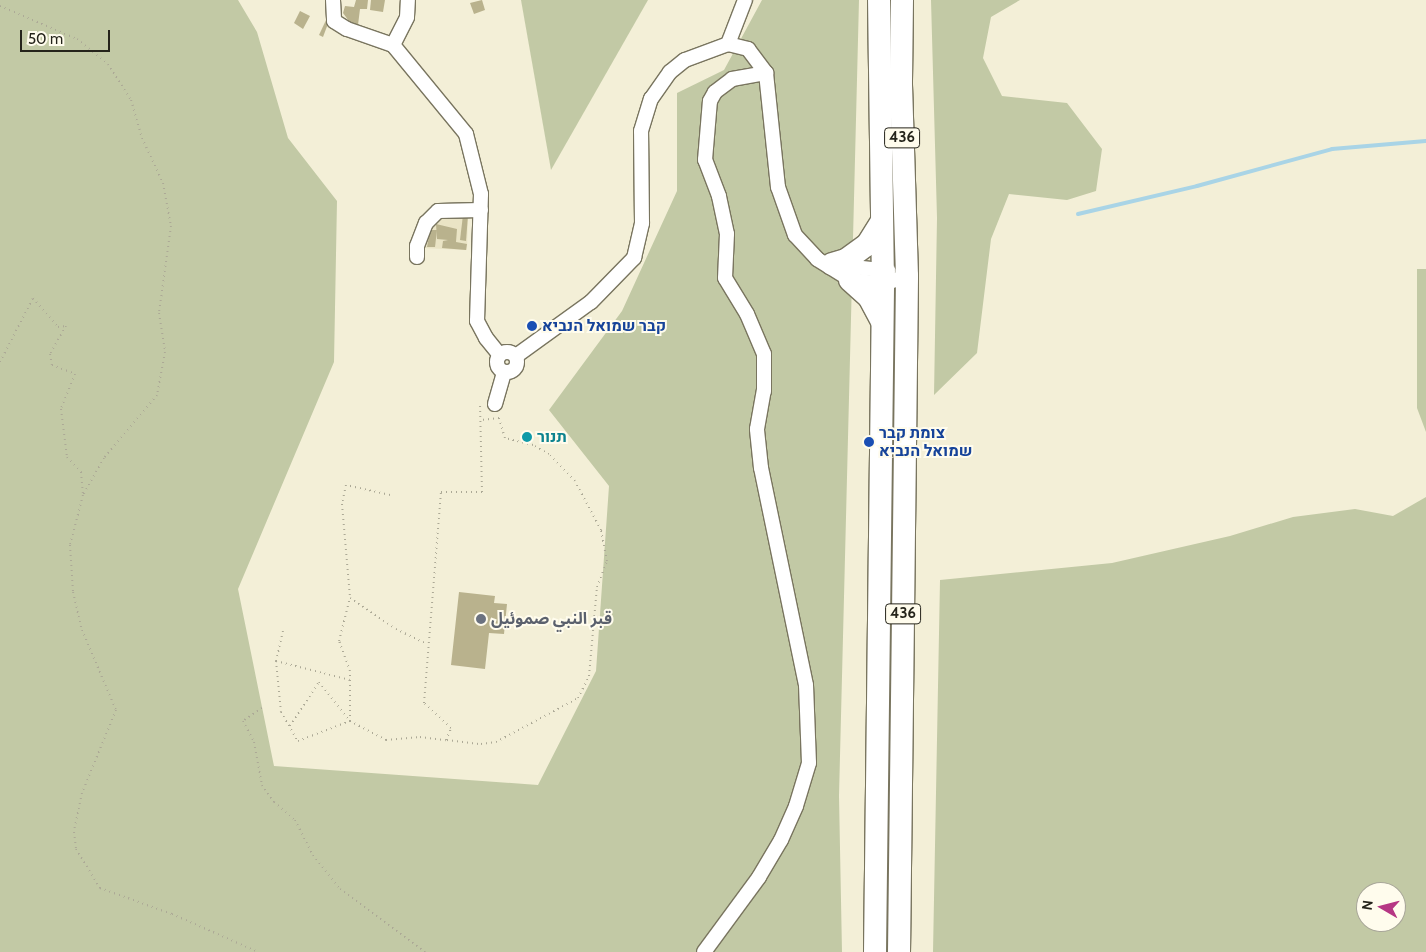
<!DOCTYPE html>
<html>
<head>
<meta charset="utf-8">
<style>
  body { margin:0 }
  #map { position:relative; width:1426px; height:952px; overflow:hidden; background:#f3efd7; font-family:Cabin,"Noto Sans Arabic",Heebo,sans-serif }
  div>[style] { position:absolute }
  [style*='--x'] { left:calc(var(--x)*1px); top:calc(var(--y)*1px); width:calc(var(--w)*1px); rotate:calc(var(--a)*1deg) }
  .built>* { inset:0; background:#eae4c5 }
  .green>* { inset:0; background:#c2c9a5 }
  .stream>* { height:4px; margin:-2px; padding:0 2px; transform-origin:2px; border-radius:2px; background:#a9d4e6 }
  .building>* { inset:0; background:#b9b28d }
  .path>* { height:2px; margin-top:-1px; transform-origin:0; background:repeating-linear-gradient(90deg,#aca996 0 1px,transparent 0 5px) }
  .roads { filter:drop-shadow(1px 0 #79755f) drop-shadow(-1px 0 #79755f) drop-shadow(0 1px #79755f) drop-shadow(0 -1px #79755f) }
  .minor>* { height:14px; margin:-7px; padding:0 7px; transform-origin:7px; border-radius:7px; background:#fff }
  .minor>.ring { margin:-7px; padding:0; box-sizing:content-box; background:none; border:14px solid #fff; border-radius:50% }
  .primary>* { height:22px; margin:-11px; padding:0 11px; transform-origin:11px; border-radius:11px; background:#fff }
  .dots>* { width:14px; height:14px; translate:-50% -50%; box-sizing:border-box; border:2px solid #fffced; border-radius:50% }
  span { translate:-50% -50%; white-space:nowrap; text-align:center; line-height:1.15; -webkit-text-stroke:4px #fffced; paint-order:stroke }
  .shield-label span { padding:1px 4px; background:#fffced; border:1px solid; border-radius:4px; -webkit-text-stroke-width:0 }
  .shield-label { font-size:15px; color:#25241b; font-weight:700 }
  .transit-label { font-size:16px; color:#164399; font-weight:700 }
  .left { translate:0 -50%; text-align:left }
  .culture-label { font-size:16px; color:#0d838f; font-weight:700 }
  .worship-label { font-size:16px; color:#5b616d; font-weight:700 }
  .north { position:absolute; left:1356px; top:882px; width:50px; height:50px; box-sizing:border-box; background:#fffced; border:1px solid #a8a699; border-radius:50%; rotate:278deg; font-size:14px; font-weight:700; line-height:20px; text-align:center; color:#25241b }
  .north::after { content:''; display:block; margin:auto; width:18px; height:22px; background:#b63784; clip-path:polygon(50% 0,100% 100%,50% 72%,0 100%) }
  .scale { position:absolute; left:20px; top:30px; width:90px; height:22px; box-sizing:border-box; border:2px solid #25241b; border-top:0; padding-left:6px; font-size:15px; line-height:18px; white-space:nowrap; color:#25241b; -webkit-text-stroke:4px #fffced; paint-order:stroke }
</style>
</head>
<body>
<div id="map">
  <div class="built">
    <i style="clip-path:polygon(468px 214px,467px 250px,422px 248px,430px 226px,440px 216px)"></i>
  </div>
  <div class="green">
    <i style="clip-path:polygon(0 0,238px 0,257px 32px,288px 138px,337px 201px,334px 362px,238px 589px,274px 766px,538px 785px,596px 671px,609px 486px,549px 410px,622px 311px,677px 191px,677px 93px,724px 70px,762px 0,859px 0,839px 796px,842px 952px,0 952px)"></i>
    <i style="clip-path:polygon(521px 0,648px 0,551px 170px)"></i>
    <i style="clip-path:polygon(931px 0,1020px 0,991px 17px,983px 58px,1002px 96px,1067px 103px,1102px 149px,1096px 191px,1067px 200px,1009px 194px,991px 239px,977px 353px,934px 395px,937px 218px)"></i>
    <i style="clip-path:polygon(1417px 269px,1426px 269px,1426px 432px,1417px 408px)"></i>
    <i style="clip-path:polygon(evenodd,1426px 497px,1426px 952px,933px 952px,940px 580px,1112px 563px,1230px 536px,1293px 517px,1355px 509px,1393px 516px,1426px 497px,1366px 892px,1396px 892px,1396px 922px,1366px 922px,1366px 892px)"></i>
  </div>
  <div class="stream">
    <i style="--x:1078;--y:214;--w:122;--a:-13.2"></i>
    <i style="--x:1197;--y:186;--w:140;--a:-15.3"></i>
    <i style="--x:1332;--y:149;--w:94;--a:-4.9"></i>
  </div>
  <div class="building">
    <i style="clip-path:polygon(356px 0,368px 0,367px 9px,360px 9px,358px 25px,351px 24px,343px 13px,345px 6px,354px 7px)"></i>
    <i style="clip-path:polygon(371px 0,385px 0,383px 12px,370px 10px)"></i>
    <i style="clip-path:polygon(482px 0,485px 10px,474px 14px,470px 3px)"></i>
    <i style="clip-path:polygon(300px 11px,310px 16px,303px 29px,294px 23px)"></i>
    <i style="clip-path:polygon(327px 18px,329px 21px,323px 37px,319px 35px)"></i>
    <i style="clip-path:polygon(463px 215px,468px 215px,466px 241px,460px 240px)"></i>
    <i style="clip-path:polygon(436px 224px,457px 229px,456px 242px,467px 244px,466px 250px,442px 248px,443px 241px,448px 240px,437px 239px)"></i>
    <i style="clip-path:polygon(430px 230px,437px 230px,435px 247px,427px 247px)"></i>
    <i style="clip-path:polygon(459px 592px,495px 596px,494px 603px,507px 604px,504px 634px,489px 633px,485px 669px,451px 665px)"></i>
  </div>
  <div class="path">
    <i style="--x:0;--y:6;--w:84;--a:23.2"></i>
    <i style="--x:77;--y:39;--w:40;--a:39"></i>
    <i style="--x:108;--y:64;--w:43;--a:57.4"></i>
    <i style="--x:131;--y:100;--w:40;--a:74"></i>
    <i style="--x:142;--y:138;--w:50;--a:65"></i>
    <i style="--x:163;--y:183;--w:44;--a:79.5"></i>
    <i style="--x:171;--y:226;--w:88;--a:97.9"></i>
    <i style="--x:159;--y:313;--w:39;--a:81"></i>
    <i style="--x:165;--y:352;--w:44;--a:100.5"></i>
    <i style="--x:157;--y:395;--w:82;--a:130.1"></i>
    <i style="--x:104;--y:458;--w:43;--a:119.6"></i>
    <i style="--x:83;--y:495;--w:52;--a:104.6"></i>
    <i style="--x:70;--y:545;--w:47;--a:86.3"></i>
    <i style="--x:73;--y:592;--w:39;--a:77"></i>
    <i style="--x:82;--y:630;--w:87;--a:67"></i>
    <i style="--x:116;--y:710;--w:90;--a:112.3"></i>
    <i style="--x:82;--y:793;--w:40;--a:102"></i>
    <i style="--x:74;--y:832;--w:17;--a:83"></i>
    <i style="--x:76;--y:849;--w:46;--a:58.4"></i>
    <i style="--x:100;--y:888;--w:77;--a:19.9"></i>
    <i style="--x:172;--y:914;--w:94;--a:23.8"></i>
    <i style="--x:0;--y:362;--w:72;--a:-62.7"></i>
    <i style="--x:33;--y:298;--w:38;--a:49"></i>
    <i style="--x:58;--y:327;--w:8;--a:-7"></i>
    <i style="--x:66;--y:326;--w:32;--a:120"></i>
    <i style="--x:50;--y:354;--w:11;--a:80"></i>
    <i style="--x:52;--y:365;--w:25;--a:21"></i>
    <i style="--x:75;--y:374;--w:38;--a:112"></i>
    <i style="--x:61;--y:409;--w:48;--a:82.9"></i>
    <i style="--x:67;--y:457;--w:21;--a:47"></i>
    <i style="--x:81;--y:472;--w:21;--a:85"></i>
    <i style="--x:390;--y:495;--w:45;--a:-167.2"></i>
    <i style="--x:346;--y:485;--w:19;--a:102"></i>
    <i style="--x:342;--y:504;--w:94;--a:85.1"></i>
    <i style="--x:350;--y:598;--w:55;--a:34"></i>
    <i style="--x:396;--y:629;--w:34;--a:26"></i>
    <i style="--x:283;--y:631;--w:31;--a:103"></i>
    <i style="--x:276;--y:661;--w:51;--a:84.4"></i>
    <i style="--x:281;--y:712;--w:34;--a:60"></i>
    <i style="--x:298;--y:741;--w:56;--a:-21"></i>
    <i style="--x:350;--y:721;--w:41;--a:27.8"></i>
    <i style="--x:386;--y:740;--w:34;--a:-5"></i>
    <i style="--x:420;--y:737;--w:26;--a:7"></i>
    <i style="--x:446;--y:740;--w:13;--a:-67"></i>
    <i style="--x:451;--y:728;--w:37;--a:-137"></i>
    <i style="--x:424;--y:703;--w:212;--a:-85.4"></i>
    <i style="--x:441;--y:492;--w:41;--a:0"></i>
    <i style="--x:482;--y:492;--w:87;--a:-91.3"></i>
    <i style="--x:276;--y:661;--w:76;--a:14.4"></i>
    <i style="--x:262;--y:708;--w:23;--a:146"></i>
    <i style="--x:243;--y:721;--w:24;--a:62"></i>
    <i style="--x:254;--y:742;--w:44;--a:79.5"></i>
    <i style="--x:262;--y:785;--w:21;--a:55"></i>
    <i style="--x:274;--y:802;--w:28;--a:41"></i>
    <i style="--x:295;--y:820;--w:39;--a:63"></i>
    <i style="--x:313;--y:855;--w:43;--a:51.5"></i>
    <i style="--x:340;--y:889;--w:106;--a:36.5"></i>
    <i style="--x:350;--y:721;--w:50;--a:-90"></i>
    <i style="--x:350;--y:671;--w:32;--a:-110"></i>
    <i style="--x:339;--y:641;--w:44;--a:-75.7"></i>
    <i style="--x:290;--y:726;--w:53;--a:-56.6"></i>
    <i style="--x:319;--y:682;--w:50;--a:51.5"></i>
    <i style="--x:447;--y:740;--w:34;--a:7"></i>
    <i style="--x:481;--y:744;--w:15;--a:-8"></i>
    <i style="--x:496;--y:742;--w:93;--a:-28.2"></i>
    <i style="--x:578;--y:698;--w:25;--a:-63"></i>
    <i style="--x:589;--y:676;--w:89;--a:-84.9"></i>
    <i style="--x:597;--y:587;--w:28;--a:-69"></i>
    <i style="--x:607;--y:561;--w:32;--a:-101"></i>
    <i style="--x:601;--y:530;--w:55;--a:-118"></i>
    <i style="--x:575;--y:481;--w:37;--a:-134"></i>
    <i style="--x:549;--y:454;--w:18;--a:-151"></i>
    <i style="--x:533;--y:445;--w:29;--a:-166"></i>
    <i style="--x:505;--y:438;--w:21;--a:-107"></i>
    <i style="--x:499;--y:418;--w:18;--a:174"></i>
  </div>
  <div class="roads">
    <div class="minor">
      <i style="--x:333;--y:0;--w:21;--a:87"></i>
      <i style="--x:334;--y:21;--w:15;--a:32"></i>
      <i style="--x:347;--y:29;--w:49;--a:19.2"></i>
      <i style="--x:393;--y:45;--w:115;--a:50.6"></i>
      <i style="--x:466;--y:134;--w:62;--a:76"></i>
      <i style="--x:481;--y:194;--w:127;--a:91.8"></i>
      <i style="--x:477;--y:321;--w:19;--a:62"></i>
      <i style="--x:486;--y:338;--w:22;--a:51"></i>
      <i style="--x:728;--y:44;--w:47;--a:-68.9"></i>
      <i style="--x:393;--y:45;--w:31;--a:-63"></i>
      <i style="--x:407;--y:17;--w:17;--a:-87"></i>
      <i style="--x:417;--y:257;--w:11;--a:-90"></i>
      <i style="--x:417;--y:246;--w:25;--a:-69"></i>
      <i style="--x:426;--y:223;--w:17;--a:-45"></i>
      <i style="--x:438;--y:211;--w:43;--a:-1.3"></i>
      <i style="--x:836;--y:265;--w:53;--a:6.5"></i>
      <i class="ring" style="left:497px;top:352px;width:6px;height:6px"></i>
      <i style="--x:516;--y:356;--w:92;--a:-35.8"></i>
      <i style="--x:591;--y:302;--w:62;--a:-45.7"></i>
      <i style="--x:634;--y:258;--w:36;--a:-77"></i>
      <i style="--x:642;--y:223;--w:92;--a:-90.6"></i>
      <i style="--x:641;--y:131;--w:34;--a:-73"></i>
      <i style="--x:651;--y:99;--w:33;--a:-55"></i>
      <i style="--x:670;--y:72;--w:19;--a:-39"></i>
      <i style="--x:685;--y:60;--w:46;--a:-20.4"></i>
      <i style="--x:728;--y:44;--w:21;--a:14"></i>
      <i style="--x:748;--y:49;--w:30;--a:53"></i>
      <i style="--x:766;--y:73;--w:115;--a:84"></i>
      <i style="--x:778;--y:187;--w:51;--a:70.5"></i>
      <i style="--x:795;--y:235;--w:33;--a:47"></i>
      <i style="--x:817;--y:259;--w:39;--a:32"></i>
      <i style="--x:850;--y:280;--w:33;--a:7"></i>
      <i style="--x:883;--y:284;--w:25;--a:-18"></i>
      <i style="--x:495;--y:404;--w:33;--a:-74"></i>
      <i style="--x:704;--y:952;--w:93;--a:-53.7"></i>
      <i style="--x:759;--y:877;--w:43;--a:-59.3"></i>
      <i style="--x:781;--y:840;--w:37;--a:-66"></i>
      <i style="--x:796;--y:806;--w:45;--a:-73.2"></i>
      <i style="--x:809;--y:763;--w:78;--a:-92.2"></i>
      <i style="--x:806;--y:685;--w:222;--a:-101.7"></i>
      <i style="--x:761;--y:468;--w:39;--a:-96"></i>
      <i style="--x:757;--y:429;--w:39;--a:-80"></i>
      <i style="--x:764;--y:391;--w:37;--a:-90"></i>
      <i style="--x:764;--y:354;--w:43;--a:-113"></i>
      <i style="--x:747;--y:314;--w:42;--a:-121.4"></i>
      <i style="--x:725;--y:278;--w:44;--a:-87.4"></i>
      <i style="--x:727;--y:234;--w:39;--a:-102"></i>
      <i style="--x:719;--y:196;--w:39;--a:-111"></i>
      <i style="--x:705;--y:160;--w:59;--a:-85.2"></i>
      <i style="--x:710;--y:101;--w:10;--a:-61"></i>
      <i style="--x:715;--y:92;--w:21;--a:-37"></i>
      <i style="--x:732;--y:79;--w:35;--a:-10"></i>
    </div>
    <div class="primary">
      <i style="--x:832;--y:264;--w:15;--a:-16"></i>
      <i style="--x:846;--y:260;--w:26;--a:-36"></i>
      <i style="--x:867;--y:245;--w:28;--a:-58"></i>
      <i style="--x:850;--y:280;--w:25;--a:42"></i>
      <i style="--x:869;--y:297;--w:27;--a:62"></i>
      <i style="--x:875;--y:952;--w:668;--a:-89.31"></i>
      <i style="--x:883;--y:284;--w:284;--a:-90.8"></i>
      <i style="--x:899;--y:952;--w:676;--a:-89.32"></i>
      <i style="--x:907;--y:276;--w:195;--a:-91.8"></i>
      <i style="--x:901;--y:81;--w:81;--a:-89.3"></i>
    </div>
  </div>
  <div class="dots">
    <i style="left:532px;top:326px;background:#1a4fb4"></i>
    <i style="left:527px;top:437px;background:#0f9aa8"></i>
    <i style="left:869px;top:442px;background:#1a4fb4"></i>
    <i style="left:481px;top:619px;background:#6b7280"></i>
  </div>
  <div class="shield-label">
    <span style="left:902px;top:138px">436</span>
    <span style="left:903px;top:614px">436</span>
  </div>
  <div class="transit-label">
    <span class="left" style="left:542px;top:326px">קבר שמואל הנביא</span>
    <span class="left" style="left:879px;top:442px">צומת קבר<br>שמואל הנביא</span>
  </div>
  <div class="culture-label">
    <span class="left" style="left:537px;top:437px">תנור</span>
  </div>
  <div class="worship-label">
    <span class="left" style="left:491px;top:619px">قبر النبي صموئيل</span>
  </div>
  <div class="north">N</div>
  <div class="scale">50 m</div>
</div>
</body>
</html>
